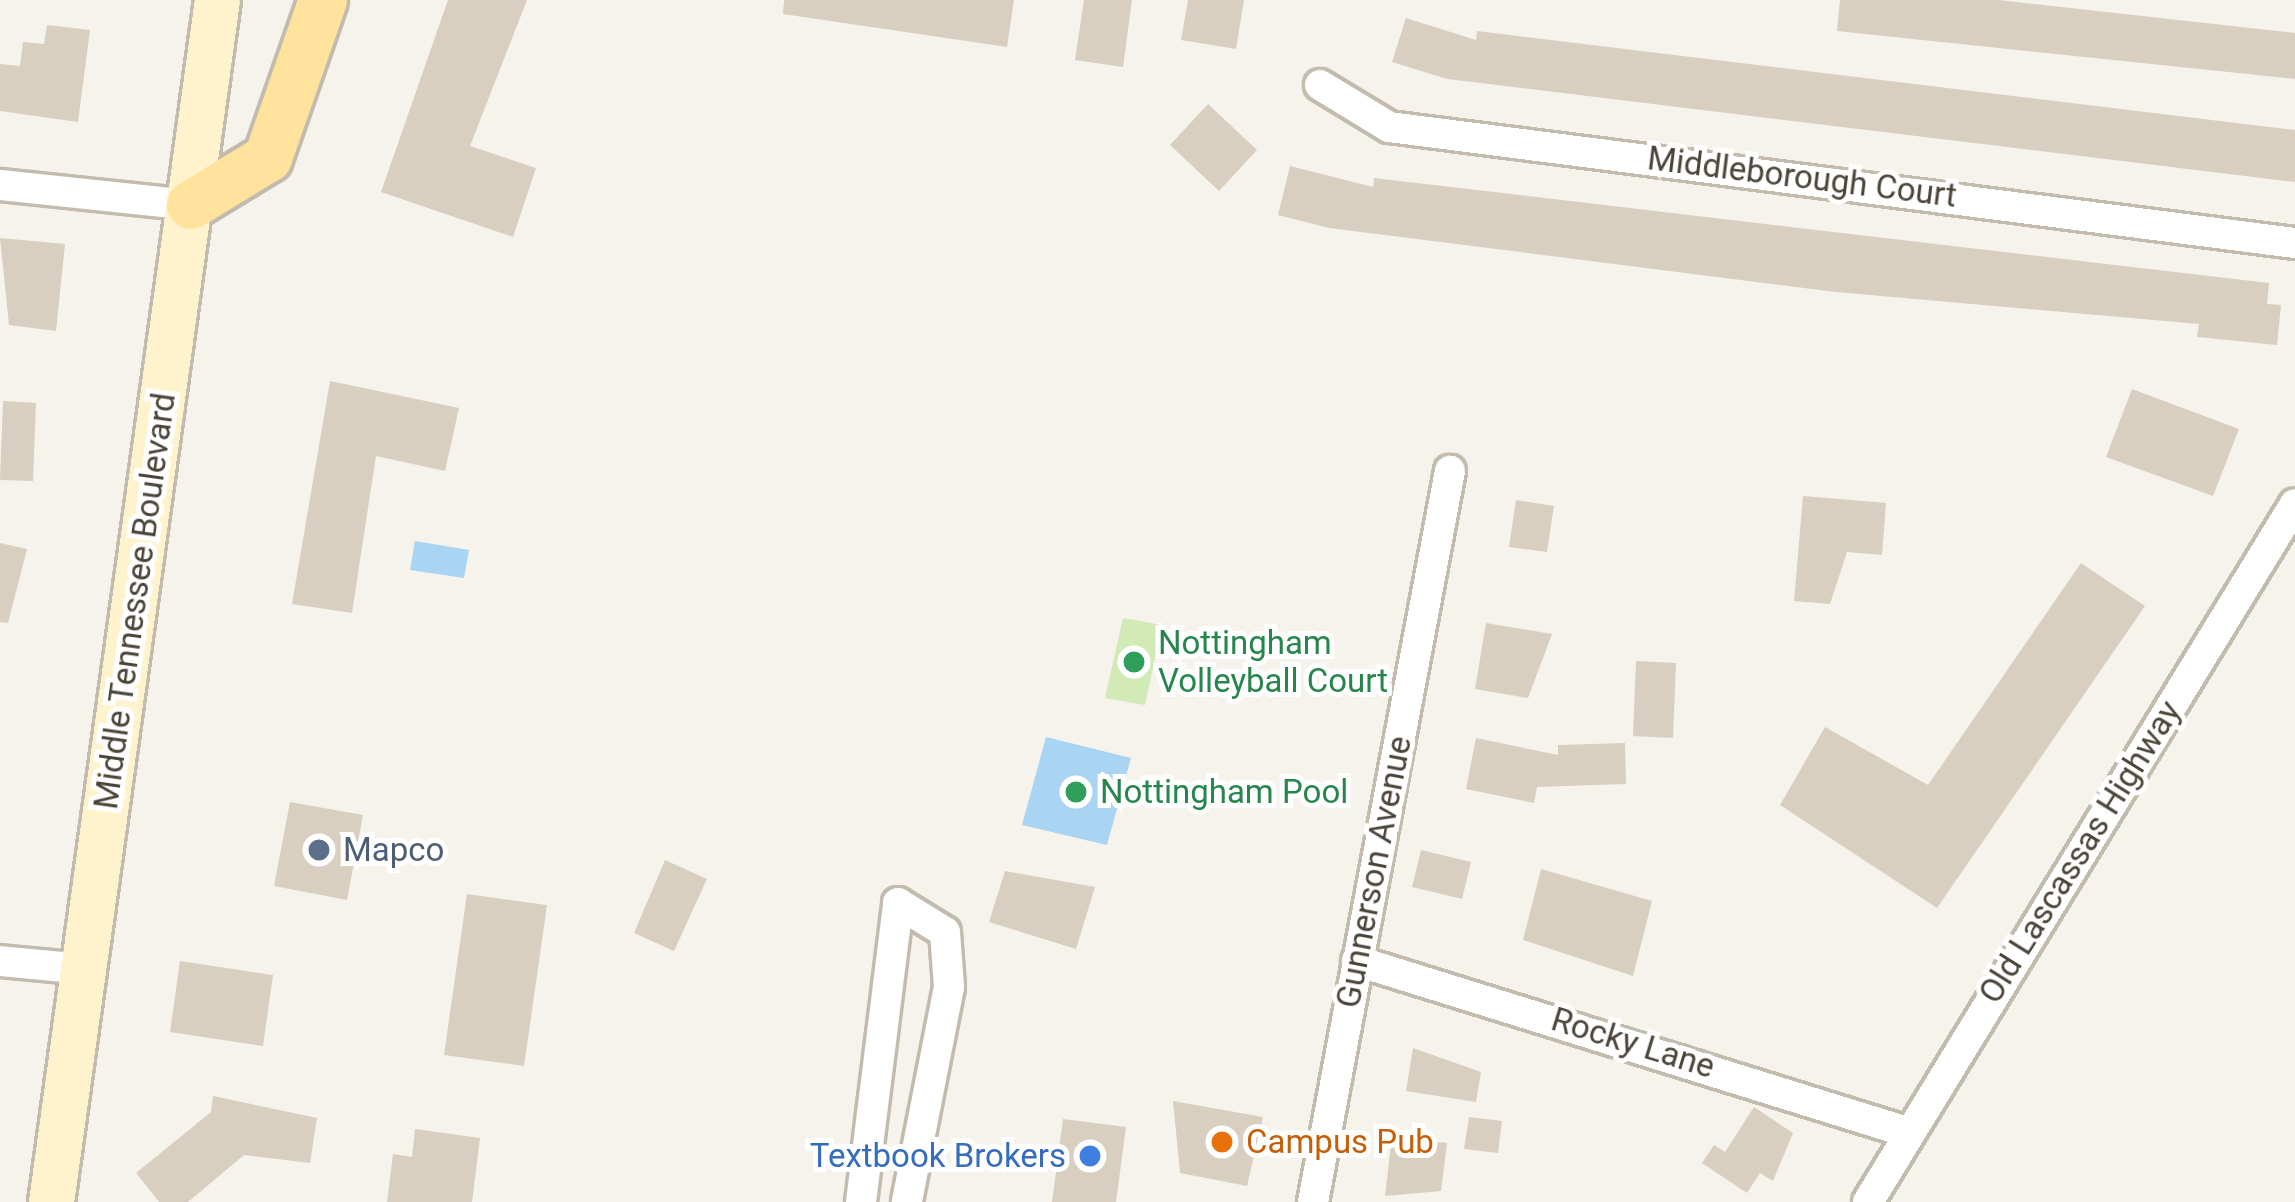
<!DOCTYPE html>
<html>
<head>
<meta charset="utf-8">
<style>
  body { margin:0 }
  #map { position:relative; width:2295px; height:1202px; overflow:hidden; background:#f6f3ec; font-family:Roboto,sans-serif }
  div>[style] { position:absolute }
  [style*='--x'] { left:calc(var(--x)*1px); top:calc(var(--y)*1px); width:calc(var(--w)*1px); rotate:calc(var(--a)*1deg) }
  .green>* { inset:0; background:#d2eab5 }
  .water>* { inset:0; background:#a9d4f2 }
  .building>* { inset:0; background:#d8cfc1 }
  .roads { filter:drop-shadow(3px 0 #c2bbae) drop-shadow(-3px 0 #c2bbae) drop-shadow(0 3px #c2bbae) drop-shadow(0 -3px #c2bbae) }
  .street>* { height:30px; margin:-15px; padding:0 15px; transform-origin:15px; border-radius:15px; background:#fff }
  .secondary>* { height:45px; margin:-22.5px; padding:0 22.5px; transform-origin:22.5px; border-radius:22.5px; background:#fff3cd }
  .primary>* { height:48px; margin:-24px; padding:0 24px; transform-origin:24px; border-radius:24px; background:#ffe39c }
  .dots>* { width:33px; height:33px; translate:-50% -50%; box-sizing:border-box; border:6px solid #fff; border-radius:50% }
  span { translate:-50% -50%; white-space:nowrap; text-align:center; line-height:1.15; -webkit-text-stroke:10px #fff; paint-order:stroke }
  .street-label { font-size:33px; color:#4b4439 }
  .leisure-label { font-size:33px; color:#27864d }
  .left { translate:0 -50%; text-align:left }
  .service-label { font-size:33px; color:#4e5e75 }
  .food-label { font-size:33px; color:#c56008 }
  .shop-label { font-size:33px; color:#366cbe }
  .right { translate:-100% -50%; text-align:right }
</style>
</head>
<body>
<div id="map">
  <div class="green">
    <i style="clip-path:polygon(1123px 618px,1162px 625px,1145px 705px,1105px 698px)"></i>
  </div>
  <div class="water">
    <i style="clip-path:polygon(415px 541px,469px 550px,464px 578px,410px 570px)"></i>
    <i style="clip-path:polygon(1046px 737px,1131px 758px,1107px 845px,1022px 825px)"></i>
  </div>
  <div class="building">
    <i style="clip-path:polygon(448px 0,527px 0,470px 146px,536px 168px,513px 237px,381px 192px)"></i>
    <i style="clip-path:polygon(784px 0,1014px 0,1007px 47px,783px 14px)"></i>
    <i style="clip-path:polygon(1084px 0,1132px 0,1123px 67px,1075px 60px)"></i>
    <i style="clip-path:polygon(1188px 0,1244px 0,1236px 49px,1181px 40px)"></i>
    <i style="clip-path:polygon(1840px 0,1998px 0,2295px 33px,2295px 79px,1837px 31px)"></i>
    <i style="clip-path:polygon(1406px 18px,1476px 40px,1477px 31px,2295px 130px,2295px 182px,1447px 79px,1392px 62px)"></i>
    <i style="clip-path:polygon(47px 25px,90px 30px,78px 122px,0 111px,0 64px,20px 66px,23px 42px,44px 44px)"></i>
    <i style="clip-path:polygon(1208px 104px,1257px 150px,1219px 191px,1170px 145px)"></i>
    <i style="clip-path:polygon(1290px 166px,1373px 187px,1374px 178px,2269px 283px,2267px 304px,2281px 305px,2277px 345px,2197px 337px,2199px 324px,1836px 292px,1329px 228px,1278px 215px)"></i>
    <i style="clip-path:polygon(0 238px,65px 244px,56px 331px,9px 325px)"></i>
    <i style="clip-path:polygon(330px 381px,459px 408px,445px 471px,376px 456px,352px 613px,292px 604px)"></i>
    <i style="clip-path:polygon(2132px 389px,2239px 429px,2213px 496px,2106px 457px)"></i>
    <i style="clip-path:polygon(3px 401px,36px 403px,33px 481px,0 480px)"></i>
    <i style="clip-path:polygon(1803px 496px,1886px 503px,1882px 555px,1847px 552px,1830px 604px,1794px 601px)"></i>
    <i style="clip-path:polygon(1516px 500px,1554px 506px,1547px 552px,1509px 547px)"></i>
    <i style="clip-path:polygon(0 543px,27px 549px,8px 623px,0 622px)"></i>
    <i style="clip-path:polygon(2081px 563px,2145px 606px,1937px 908px,1780px 805px,1825px 727px,1928px 785px)"></i>
    <i style="clip-path:polygon(1486px 623px,1552px 634px,1528px 698px,1475px 689px)"></i>
    <i style="clip-path:polygon(1636px 661px,1676px 663px,1673px 738px,1633px 736px)"></i>
    <i style="clip-path:polygon(1476px 738px,1558px 755px,1558px 745px,1625px 743px,1626px 784px,1537px 787px,1534px 803px,1466px 789px)"></i>
    <i style="clip-path:polygon(290px 802px,363px 815px,347px 900px,274px 886px)"></i>
    <i style="clip-path:polygon(1421px 850px,1471px 862px,1462px 899px,1412px 887px)"></i>
    <i style="clip-path:polygon(665px 860px,707px 879px,674px 951px,634px 933px)"></i>
    <i style="clip-path:polygon(1541px 869px,1652px 901px,1633px 976px,1523px 940px)"></i>
    <i style="clip-path:polygon(1005px 871px,1095px 887px,1076px 949px,989px 922px)"></i>
    <i style="clip-path:polygon(467px 894px,547px 905px,524px 1066px,444px 1055px)"></i>
    <i style="clip-path:polygon(180px 961px,273px 975px,263px 1046px,170px 1032px)"></i>
    <i style="clip-path:polygon(1413px 1048px,1481px 1072px,1476px 1102px,1406px 1091px)"></i>
    <i style="clip-path:polygon(213px 1096px,317px 1118px,310px 1163px,244px 1155px,188px 1202px,159px 1202px,136px 1173px,211px 1112px)"></i>
    <i style="clip-path:polygon(1173px 1101px,1263px 1117px,1247px 1186px,1180px 1173px)"></i>
    <i style="clip-path:polygon(1754px 1107px,1793px 1133px,1773px 1181px,1760px 1173px,1747px 1193px,1702px 1163px,1714px 1145px,1725px 1152px)"></i>
    <i style="clip-path:polygon(1469px 1117px,1502px 1121px,1498px 1153px,1464px 1149px)"></i>
    <i style="clip-path:polygon(1063px 1119px,1126px 1127px,1116px 1202px,1052px 1202px)"></i>
    <i style="clip-path:polygon(415px 1129px,480px 1138px,472px 1202px,387px 1202px,393px 1154px,412px 1157px)"></i>
    <i style="clip-path:polygon(1392px 1137px,1447px 1143px,1441px 1191px,1385px 1196px)"></i>
  </div>
  <div class="roads">
    <div class="street">
      <i style="--x:1320;--y:85;--w:81;--a:31.3"></i>
      <i style="--x:1389;--y:127;--w:913;--a:7.3"></i>
      <i style="--x:0;--y:185;--w:192;--a:6"></i>
      <i style="--x:0;--y:961;--w:84;--a:5.4"></i>
      <i style="--x:1357;--y:961;--w:576;--a:17.27"></i>
      <i style="--x:861;--y:1202;--w:301;--a:-82.9"></i>
      <i style="--x:898;--y:903;--w:55;--a:31.7"></i>
      <i style="--x:945;--y:932;--w:55;--a:85.8"></i>
      <i style="--x:949;--y:987;--w:219;--a:101.1"></i>
      <i style="--x:1313;--y:1202;--w:744;--a:-79.39"></i>
      <i style="--x:1868;--y:1202;--w:818;--a:-58.54"></i>
    </div>
    <div class="secondary">
      <i style="--x:51;--y:1202;--w:1213;--a:-82.14"></i>
    </div>
    <div class="primary">
      <i style="--x:191;--y:205;--w:90;--a:-31.4"></i>
      <i style="--x:268;--y:158;--w:167;--a:-70.8"></i>
    </div>
  </div>
  <div class="dots">
    <i style="left:1134px;top:662px;background:#2e9e5b"></i>
    <i style="left:1076px;top:792px;background:#2e9e5b"></i>
    <i style="left:319px;top:850px;background:#5c6f8a"></i>
    <i style="left:1222px;top:1142px;background:#e8710a"></i>
    <i style="left:1090px;top:1156px;background:#3f7fe0"></i>
  </div>
  <div class="street-label">
    <span style="left:1802px;top:177px;rotate:7deg">Middleborough Court</span>
    <span style="left:135px;top:601px;rotate:-82deg">Middle Tennessee Boulevard</span>
    <span style="left:2080px;top:852px;rotate:-58deg">Old Lascassas Highway</span>
    <span style="left:1374px;top:872px;rotate:-79deg">Gunnerson Avenue</span>
    <span style="left:1633px;top:1043px;rotate:17deg">Rocky Lane</span>
  </div>
  <div class="leisure-label">
    <span class="left" style="left:1158px;top:662px">Nottingham<br>Volleyball Court</span>
    <span class="left" style="left:1100px;top:792px">Nottingham Pool</span>
  </div>
  <div class="service-label">
    <span class="left" style="left:343px;top:850px">Mapco</span>
  </div>
  <div class="food-label">
    <span class="left" style="left:1246px;top:1142px">Campus Pub</span>
  </div>
  <div class="shop-label">
    <span class="right" style="left:1066px;top:1156px">Textbook Brokers</span>
  </div>
</div>
</body>
</html>
